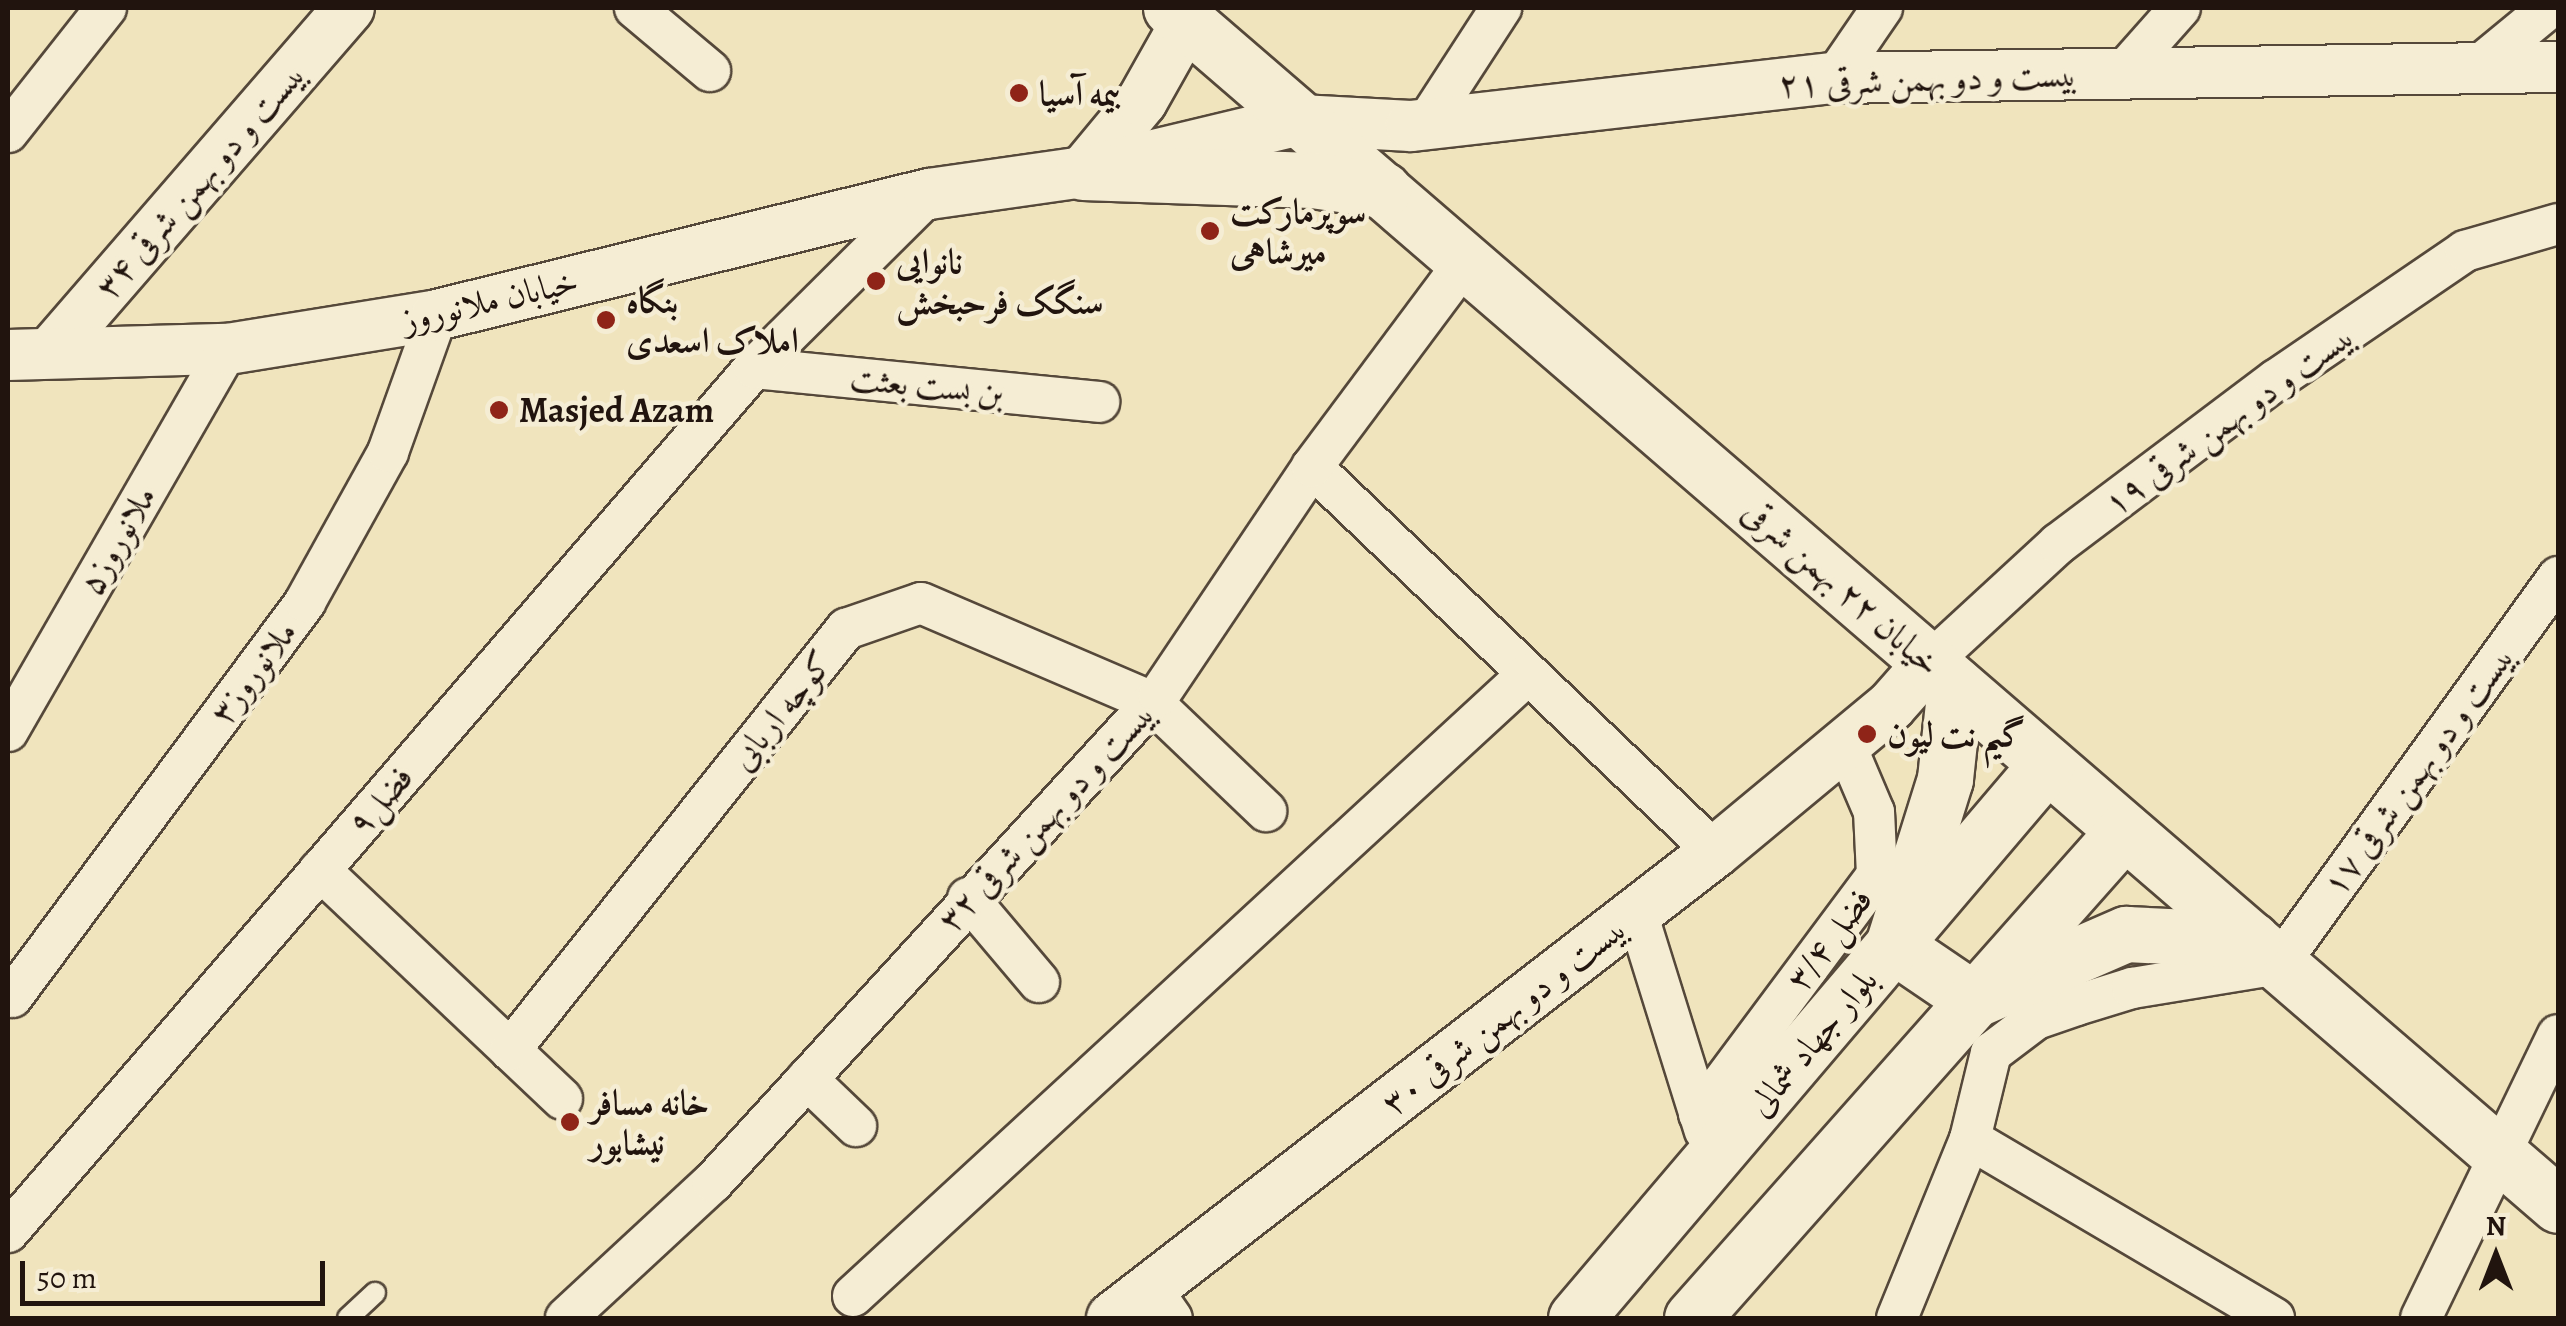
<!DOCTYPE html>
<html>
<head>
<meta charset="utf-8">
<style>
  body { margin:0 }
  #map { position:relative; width:2566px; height:1326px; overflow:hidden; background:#f0e4bd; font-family:Alegreya,Amiri,serif }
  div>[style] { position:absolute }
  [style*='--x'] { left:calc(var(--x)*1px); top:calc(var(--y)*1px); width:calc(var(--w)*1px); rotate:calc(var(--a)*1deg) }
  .roads { filter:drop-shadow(2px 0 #55483a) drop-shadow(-2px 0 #55483a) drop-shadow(0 2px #55483a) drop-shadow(0 -2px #55483a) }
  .service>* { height:20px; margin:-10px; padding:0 10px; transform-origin:10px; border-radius:10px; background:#f5edd4 }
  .minor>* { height:40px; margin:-20px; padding:0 20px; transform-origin:20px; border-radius:20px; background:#f5edd4 }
  .tertiary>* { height:50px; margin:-25px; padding:0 25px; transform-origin:25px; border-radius:25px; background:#f5edd4 }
  .secondary>* { height:55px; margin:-27.5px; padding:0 27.5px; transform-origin:27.5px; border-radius:27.5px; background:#f5edd4 }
  .dots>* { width:28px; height:28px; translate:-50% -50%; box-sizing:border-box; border:5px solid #f5edd4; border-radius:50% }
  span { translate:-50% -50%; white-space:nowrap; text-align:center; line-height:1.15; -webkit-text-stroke:9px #f5edd4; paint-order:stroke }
  .street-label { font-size:35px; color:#21140e }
  .poi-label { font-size:35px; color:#21140e; font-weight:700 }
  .left { translate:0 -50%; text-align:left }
  .frame { position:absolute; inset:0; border:10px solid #21140e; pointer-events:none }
  .north { position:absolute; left:2446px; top:1206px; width:100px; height:100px; -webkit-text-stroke:8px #f5edd4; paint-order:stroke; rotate:0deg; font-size:28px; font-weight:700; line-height:40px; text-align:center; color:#21140e }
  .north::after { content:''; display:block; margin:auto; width:35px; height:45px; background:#21140e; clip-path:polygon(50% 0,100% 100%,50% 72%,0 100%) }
  .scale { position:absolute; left:20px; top:1261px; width:305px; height:45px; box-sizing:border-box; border:5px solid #21140e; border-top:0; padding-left:12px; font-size:30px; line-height:35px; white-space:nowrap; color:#21140e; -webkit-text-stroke:8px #f5edd4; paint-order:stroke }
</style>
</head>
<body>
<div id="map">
  <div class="roads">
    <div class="service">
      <i style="--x:348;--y:1318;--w:37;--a:-43"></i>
    </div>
    <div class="minor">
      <i style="--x:635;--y:8;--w:98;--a:40"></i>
      <i style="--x:2475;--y:69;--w:96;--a:-39.5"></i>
      <i style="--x:2124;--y:71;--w:84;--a:-48.4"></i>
      <i style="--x:1834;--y:78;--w:85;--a:-55.6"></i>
      <i style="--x:1425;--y:125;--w:140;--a:-57"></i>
      <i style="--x:8;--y:132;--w:158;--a:-51.7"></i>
      <i style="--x:754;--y:368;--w:347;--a:5.6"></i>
      <i style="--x:1312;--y:467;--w:557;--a:43.69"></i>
      <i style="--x:1929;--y:663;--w:176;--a:-42.7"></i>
      <i style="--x:2058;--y:544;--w:273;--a:-37"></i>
      <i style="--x:2276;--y:380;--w:229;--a:-34.3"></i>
      <i style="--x:2465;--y:251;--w:97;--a:-16.2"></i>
      <i style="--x:8;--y:731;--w:441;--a:-60.1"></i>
      <i style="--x:320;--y:870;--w:333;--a:43.4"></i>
      <i style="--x:968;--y:898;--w:110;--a:49.8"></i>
      <i style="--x:1637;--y:913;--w:228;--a:72.7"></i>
      <i style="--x:12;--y:997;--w:492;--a:-53.4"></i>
      <i style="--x:305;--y:602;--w:171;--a:-61"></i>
      <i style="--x:388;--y:452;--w:145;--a:-70.3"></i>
      <i style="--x:510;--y:1050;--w:539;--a:-51.41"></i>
      <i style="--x:846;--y:629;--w:79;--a:-19.1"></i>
      <i style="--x:921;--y:603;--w:251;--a:23.2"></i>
      <i style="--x:1152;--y:702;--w:158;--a:43.7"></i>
      <i style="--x:807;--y:1079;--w:68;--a:43.8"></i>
      <i style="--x:1699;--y:1114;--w:298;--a:-53.3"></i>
      <i style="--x:1877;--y:875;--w:63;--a:-92.7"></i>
      <i style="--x:1874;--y:812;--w:74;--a:-113.1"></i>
      <i style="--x:1970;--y:1139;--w:353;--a:30.5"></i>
      <i style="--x:8;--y:1232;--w:1141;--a:-49.19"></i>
      <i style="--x:754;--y:368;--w:247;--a:-44.8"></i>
      <i style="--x:1150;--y:1287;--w:38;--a:55"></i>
      <i style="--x:853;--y:1296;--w:918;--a:-42.66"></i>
      <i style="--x:566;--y:1318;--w:200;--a:-42.8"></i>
      <i style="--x:713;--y:1182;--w:660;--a:-47.52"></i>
      <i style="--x:1159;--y:695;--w:275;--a:-56.1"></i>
      <i style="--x:1312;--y:467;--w:256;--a:-53.3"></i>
      <i style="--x:1897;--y:1318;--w:193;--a:-67.8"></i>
      <i style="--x:1970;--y:1139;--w:89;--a:-76.3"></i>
      <i style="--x:1991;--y:1053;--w:56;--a:-37.1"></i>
      <i style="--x:2036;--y:1019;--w:43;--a:-18.9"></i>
      <i style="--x:2077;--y:1005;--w:58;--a:-17.2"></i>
      <i style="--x:2132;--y:988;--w:149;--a:-9.3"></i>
      <i style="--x:2279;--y:964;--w:477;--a:-54.2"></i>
      <i style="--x:2421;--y:1318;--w:314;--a:-64.2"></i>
    </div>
    <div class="tertiary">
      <i style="--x:1083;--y:172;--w:92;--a:-50.3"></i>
      <i style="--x:1142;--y:101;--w:92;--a:-60.6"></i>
      <i style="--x:51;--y:352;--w:455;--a:-49.1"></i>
      <i style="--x:8;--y:355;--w:220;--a:-1.6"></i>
      <i style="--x:228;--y:349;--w:212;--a:-9.2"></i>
      <i style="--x:437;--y:315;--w:507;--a:-13.82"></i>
      <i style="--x:929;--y:194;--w:156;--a:-8.1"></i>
      <i style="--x:1083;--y:172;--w:223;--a:-13.5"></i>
      <i style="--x:1300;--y:120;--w:111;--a:3.1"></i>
      <i style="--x:1411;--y:126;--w:426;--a:-6.5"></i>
      <i style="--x:1834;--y:78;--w:724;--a:-0.87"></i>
      <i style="--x:1112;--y:1318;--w:762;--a:-37.7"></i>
      <i style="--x:1715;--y:852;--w:229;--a:-39.7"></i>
      <i style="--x:1891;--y:706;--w:57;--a:-48.5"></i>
    </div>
    <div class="secondary">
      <i style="--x:1171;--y:8;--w:1832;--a:40.79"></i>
      <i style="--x:1083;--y:172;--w:229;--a:2"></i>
      <i style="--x:1312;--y:180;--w:72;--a:8"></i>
      <i style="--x:1955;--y:685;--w:95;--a:96.1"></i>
      <i style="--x:1945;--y:779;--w:174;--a:107.4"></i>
      <i style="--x:1893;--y:945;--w:98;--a:34.2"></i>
      <i style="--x:1974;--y:1000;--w:166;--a:-23.5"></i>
      <i style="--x:2126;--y:934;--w:126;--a:2.7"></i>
      <i style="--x:1576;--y:1318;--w:727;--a:-49.63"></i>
      <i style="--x:1692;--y:1318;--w:651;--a:-48.42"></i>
    </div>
  </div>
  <div class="dots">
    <i style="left:1019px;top:93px;background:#8f2418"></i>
    <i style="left:1210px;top:231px;background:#8f2418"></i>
    <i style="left:876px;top:281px;background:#8f2418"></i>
    <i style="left:606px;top:320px;background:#8f2418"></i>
    <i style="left:499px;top:410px;background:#8f2418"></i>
    <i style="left:1867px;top:734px;background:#8f2418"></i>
    <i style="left:570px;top:1122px;background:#8f2418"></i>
  </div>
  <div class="street-label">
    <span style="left:1928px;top:79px;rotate:-2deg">بیست و دو بهمن شرقی ۲۱</span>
    <span style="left:200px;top:180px;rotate:-49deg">بیست و دو بهمن شرقی ۳۴</span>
    <span style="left:490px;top:300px;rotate:-13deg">خیابان ملانوروز</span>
    <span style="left:927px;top:385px;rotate:6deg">بن بست بعثت</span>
    <span style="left:2229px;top:419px;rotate:-36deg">بیست و دو بهمن شرقی ۱۹</span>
    <span style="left:117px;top:540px;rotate:-60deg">ملانوروز۵</span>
    <span style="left:1842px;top:587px;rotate:41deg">خیابان ۲۲ بهمن شرقی</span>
    <span style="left:253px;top:672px;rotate:-53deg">ملانوروز۳</span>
    <span style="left:781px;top:710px;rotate:-51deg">کوچه اربابی</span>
    <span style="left:2418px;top:770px;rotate:-54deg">بیست و دو بهمن شرقی ۱۷</span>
    <span style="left:380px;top:800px;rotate:-49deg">فضل۹</span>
    <span style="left:1046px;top:816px;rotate:-47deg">بیست و دو بهمن شرقی ۳۲</span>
    <span style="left:1829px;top:939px;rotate:-53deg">فضل ۳/۴</span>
    <span style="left:1504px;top:1015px;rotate:-38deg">بیست و دو بهمن شرقی ۳۰</span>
    <span style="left:1812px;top:1042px;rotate:-50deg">بلوار جهاد شمالی</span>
  </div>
  <div class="poi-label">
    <span class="left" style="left:1039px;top:93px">بیمه آسیا</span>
    <span class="left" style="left:1230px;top:231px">سوپرمارکت<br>میرشاهی</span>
    <span class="left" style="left:896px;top:281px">نانوایی<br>سنگک فرحبخش</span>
    <span class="left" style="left:626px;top:320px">بنگاه<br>املاک اسعدی</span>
    <span class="left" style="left:519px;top:410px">Masjed Azam</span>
    <span class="left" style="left:1887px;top:734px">گیم نت لیون</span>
    <span class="left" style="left:590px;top:1122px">خانه مسافر<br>نیشابور</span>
  </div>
  <div class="frame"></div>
  <div class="north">N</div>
  <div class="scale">50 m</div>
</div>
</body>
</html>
